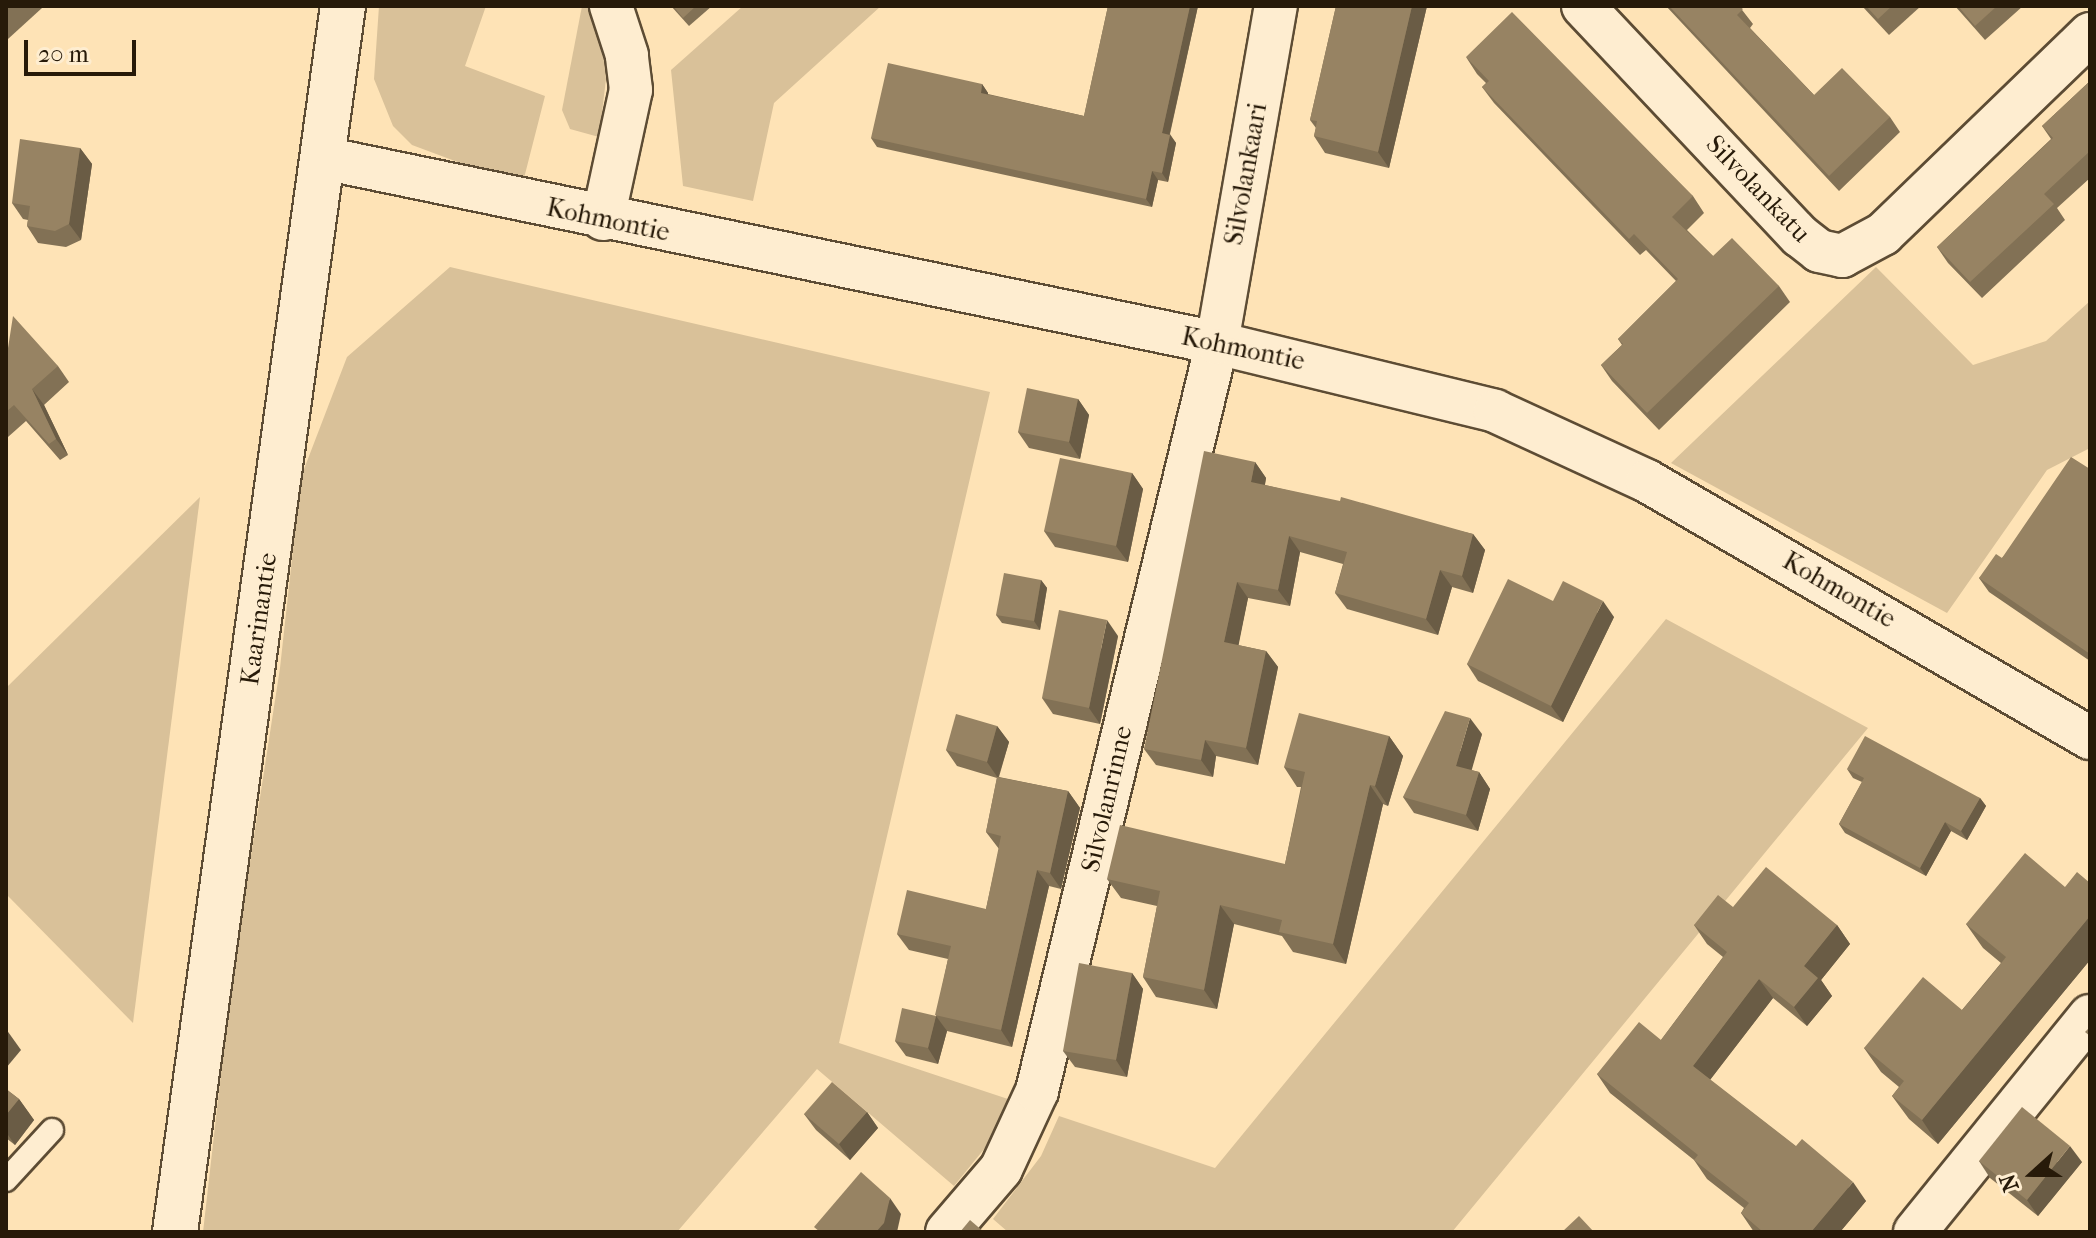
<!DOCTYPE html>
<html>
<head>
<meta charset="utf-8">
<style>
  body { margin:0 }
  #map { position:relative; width:2096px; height:1238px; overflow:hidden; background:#fee3b6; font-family:"IM FELL French Canon",serif }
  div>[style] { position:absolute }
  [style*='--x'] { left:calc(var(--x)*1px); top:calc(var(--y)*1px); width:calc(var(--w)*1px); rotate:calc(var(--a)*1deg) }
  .green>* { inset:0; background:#d9c199 }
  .roads { filter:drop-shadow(2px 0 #5d4c34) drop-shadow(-2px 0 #5d4c34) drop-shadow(0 2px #5d4c34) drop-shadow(0 -2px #5d4c34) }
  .lane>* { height:22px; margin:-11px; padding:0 11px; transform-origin:11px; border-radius:11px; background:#feedd0 }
  .street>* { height:42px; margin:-21px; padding:0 21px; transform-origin:21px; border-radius:21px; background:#feedd0 }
  .secondary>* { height:44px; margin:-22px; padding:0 22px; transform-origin:22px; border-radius:22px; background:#feedd0 }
  .wall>* { inset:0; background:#827155 }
  .shaded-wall>* { inset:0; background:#6a5c45 }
  .building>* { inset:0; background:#978363 }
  span { translate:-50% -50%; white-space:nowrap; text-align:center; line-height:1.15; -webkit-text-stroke:6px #feedd0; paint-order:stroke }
  .street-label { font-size:26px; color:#271a09 }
  .frame { position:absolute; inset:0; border:8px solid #271a09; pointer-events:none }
  .north { position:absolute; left:1992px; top:1134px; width:80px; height:80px; -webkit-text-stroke:6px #feedd0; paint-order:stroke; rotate:249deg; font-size:22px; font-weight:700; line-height:32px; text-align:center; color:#271a09 }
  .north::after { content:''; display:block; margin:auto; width:28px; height:36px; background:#271a09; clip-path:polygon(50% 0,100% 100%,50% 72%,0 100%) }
  .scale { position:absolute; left:24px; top:40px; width:112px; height:36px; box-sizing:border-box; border:4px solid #271a09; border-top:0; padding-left:10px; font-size:24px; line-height:28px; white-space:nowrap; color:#271a09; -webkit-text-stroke:6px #feedd0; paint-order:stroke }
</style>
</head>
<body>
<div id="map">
  <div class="green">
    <i style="clip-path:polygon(379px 6px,486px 6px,465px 66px,545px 96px,522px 186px,412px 145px,393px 126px,374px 79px)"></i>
    <i style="clip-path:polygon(582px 6px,590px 6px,601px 31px,606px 79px,599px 137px,570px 129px,562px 110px)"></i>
    <i style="clip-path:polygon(743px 6px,881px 6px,774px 103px,753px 201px,683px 186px,671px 70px)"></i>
    <i style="clip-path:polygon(450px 267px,990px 392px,839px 1043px,1011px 1100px,998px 1132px,954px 1186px,817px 1069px,677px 1232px,203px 1232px,231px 985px,280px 668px,301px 477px,347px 357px)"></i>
    <i style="clip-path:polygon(1876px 267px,1973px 365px,2046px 341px,2090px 301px,2090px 448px,2047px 470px,1947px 613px,1671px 463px)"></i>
    <i style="clip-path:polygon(200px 497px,133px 1023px,6px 894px,6px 688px)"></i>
    <i style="clip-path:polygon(1666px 619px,1868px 728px,1452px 1232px,1008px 1232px,993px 1219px,1041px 1156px,1059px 1116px,1215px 1168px)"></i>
  </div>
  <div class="roads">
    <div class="lane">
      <i style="--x:6;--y:1180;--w:68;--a:-47.4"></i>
    </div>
    <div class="street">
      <i style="--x:1583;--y:6;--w:316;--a:46.7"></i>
      <i style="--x:1800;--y:236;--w:24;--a:38"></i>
      <i style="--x:1819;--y:251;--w:24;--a:12"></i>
      <i style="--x:1842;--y:256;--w:47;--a:-28.2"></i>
      <i style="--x:1883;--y:234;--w:288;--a:-44"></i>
      <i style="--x:323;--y:158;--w:913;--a:11.69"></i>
      <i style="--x:1217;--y:343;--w:286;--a:13.7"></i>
      <i style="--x:1495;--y:411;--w:167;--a:24.7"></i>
      <i style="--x:1647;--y:481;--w:512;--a:30.12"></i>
      <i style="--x:603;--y:219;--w:132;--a:-77.8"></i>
      <i style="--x:631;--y:90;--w:35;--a:-97"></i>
      <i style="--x:627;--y:55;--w:52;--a:-108.1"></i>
      <i style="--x:947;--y:1232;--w:83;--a:-49.4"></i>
      <i style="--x:1001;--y:1169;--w:86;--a:-65.2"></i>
      <i style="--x:1037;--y:1091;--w:769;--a:-76.47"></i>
      <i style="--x:1217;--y:343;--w:342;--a:-80.1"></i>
      <i style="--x:1915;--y:1232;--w:278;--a:-51"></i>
    </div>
    <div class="secondary">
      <i style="--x:175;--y:1232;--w:1237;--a:-82.2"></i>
    </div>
  </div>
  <div class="wall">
    <i style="clip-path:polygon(6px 6px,40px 6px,42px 8px,8px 39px,6px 36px)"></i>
    <i style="clip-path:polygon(671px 6px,712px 6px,689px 26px)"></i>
    <i style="clip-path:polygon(1108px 6px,1198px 6px,1170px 134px,1176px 143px,1168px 182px,1158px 180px,1152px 207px,877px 147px,871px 138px,982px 84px,988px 93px,988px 94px,1084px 116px)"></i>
    <i style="clip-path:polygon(1336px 6px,1427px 6px,1389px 168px,1325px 153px,1314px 136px,1316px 128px,1310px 120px)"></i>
    <i style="clip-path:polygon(1666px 6px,1739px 6px,1753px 24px,1750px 28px,1814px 95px,1890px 117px,1900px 132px,1839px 191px)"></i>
    <i style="clip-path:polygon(1862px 6px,1921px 6px,1889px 35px)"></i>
    <i style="clip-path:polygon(1955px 6px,2023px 6px,1985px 40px)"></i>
    <i style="clip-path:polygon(1466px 57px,1693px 196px,1704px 213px,1687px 230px,1713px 256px,1779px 286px,1790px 302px,1659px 430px,1612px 381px,1601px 365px,1622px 345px,1618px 339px,1676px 281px,1646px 250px,1640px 255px,1494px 103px,1482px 87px,1486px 83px,1477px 74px)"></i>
    <i style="clip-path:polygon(2090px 81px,2090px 178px,2057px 208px,2065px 220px,1982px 298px,1948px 263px,1937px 247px,2051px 139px,2042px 126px)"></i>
    <i style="clip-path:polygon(80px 148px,92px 164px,81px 240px,66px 247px,38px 243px,27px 226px,28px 220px,23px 219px,12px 203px)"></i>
    <i style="clip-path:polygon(6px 350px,58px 366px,69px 382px,44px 405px,68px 455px,60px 460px,26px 421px,8px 437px,6px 434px)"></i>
    <i style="clip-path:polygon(1078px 399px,1089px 415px,1080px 459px,1029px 448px,1018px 432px)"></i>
    <i style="clip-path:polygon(1255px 462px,1266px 478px,1265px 485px,1473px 534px,1485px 550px,1473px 593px,1452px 587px,1438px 635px,1347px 609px,1335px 593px,1343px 564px,1300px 552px,1290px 606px,1248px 598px,1238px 645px,1266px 651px,1278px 667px,1258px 765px,1216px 756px,1213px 777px,1156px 765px,1144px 749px)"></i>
    <i style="clip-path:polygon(2090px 469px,2090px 661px,1989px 592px,1979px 578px,2002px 558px)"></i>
    <i style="clip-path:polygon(1132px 473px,1143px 489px,1128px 562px,1055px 547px,1044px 531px)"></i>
    <i style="clip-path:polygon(1041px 580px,1047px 588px,1040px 630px,1002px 623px,996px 615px)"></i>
    <i style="clip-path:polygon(1553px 601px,1614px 617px,1563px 722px,1478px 681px,1467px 664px)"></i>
    <i style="clip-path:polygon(1118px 636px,1100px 724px,1053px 714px,1042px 698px)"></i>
    <i style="clip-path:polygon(997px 726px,1009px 742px,999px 777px,1068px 791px,1080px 808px,1061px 889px,1049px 886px,1012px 1047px,947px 1031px,938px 1064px,906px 1056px,895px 1041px,936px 1016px,948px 959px,909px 950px,897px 934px,986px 909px,999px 849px,986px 832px,997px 778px,957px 766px,946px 750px)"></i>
    <i style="clip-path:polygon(1482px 734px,1471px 770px,1479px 772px,1490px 789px,1478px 831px,1414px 813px,1403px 797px)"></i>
    <i style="clip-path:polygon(1389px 736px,1403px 756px,1388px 806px,1383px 804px,1346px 964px,1293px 952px,1282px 936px,1234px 924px,1217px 1009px,1156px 997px,1143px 977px,1157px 906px,1121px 898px,1107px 879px,1285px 864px,1301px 787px,1297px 787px,1284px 767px)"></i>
    <i style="clip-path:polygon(1847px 769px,1980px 798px,1986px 806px,1967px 840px,1951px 831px,1926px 876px,1845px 833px,1839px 824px,1862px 782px,1853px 778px)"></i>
    <i style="clip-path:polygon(2090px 883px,2090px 960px,1938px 1144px,1909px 1119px,1892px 1096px,1899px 1087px,1881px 1072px,1864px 1048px,1962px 1010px,2001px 963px,1983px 948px,1966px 924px,2065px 887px)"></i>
    <i style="clip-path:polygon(1733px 907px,1837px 925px,1850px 944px,1821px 980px,1832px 996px,1807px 1026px,1773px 998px,1710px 1080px,1866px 1201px,1840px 1232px,1754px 1232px,1741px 1213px,1744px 1208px,1707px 1179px,1694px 1160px,1610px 1093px,1597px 1074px,1661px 1040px,1723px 957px,1707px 944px,1694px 925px)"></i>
    <i style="clip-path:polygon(1132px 973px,1143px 989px,1127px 1077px,1075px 1067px,1063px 1051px)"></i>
    <i style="clip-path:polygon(6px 1089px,19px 1099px,34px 1120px,15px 1145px,6px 1138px)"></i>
    <i style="clip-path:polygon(867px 1112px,878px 1128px,850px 1160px,816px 1130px,804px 1114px)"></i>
    <i style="clip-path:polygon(1979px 1161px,2082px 1162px,2038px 1216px,1990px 1178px)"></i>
  </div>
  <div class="shaded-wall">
    <i style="clip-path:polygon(1190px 6px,1198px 6px,1168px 141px,1162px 133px)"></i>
    <i style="clip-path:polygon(1412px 6px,1427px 6px,1389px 168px,1378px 152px)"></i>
    <i style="clip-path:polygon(982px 84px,988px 93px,987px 101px,981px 93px)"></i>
    <i style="clip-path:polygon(1170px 135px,1176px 143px,1168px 182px,1162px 173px)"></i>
    <i style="clip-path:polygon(80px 148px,92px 164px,81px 240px,69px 224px)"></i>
    <i style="clip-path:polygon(1152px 171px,1158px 180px,1152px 207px,1146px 199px)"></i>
    <i style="clip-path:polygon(32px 389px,44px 405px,68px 455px,56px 439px)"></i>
    <i style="clip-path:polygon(1078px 399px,1089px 415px,1080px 459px,1069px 442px)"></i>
    <i style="clip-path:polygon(1255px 462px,1266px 478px,1262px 499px,1251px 482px)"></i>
    <i style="clip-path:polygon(1132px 473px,1143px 489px,1128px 562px,1116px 546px)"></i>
    <i style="clip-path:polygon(1473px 534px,1485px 550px,1473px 593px,1462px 576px)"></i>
    <i style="clip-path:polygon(1289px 536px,1300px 552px,1290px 606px,1278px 590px)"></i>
    <i style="clip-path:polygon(1440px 570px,1452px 587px,1438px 635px,1426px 619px)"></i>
    <i style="clip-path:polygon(1041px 580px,1047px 588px,1040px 630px,1034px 621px)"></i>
    <i style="clip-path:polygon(1237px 582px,1248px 598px,1236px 658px,1224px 642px)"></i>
    <i style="clip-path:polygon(1603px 601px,1614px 617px,1563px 722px,1551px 706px)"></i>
    <i style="clip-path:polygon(1107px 620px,1118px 636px,1100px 724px,1089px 708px)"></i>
    <i style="clip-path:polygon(1266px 651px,1278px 667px,1258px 765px,1246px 748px)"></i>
    <i style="clip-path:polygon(1470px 718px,1482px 734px,1468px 783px,1456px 766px)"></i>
    <i style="clip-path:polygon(997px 726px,1009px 742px,998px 778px,987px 762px)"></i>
    <i style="clip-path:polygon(1389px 736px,1403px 756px,1388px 806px,1375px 786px)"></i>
    <i style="clip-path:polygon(1205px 740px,1216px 756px,1213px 777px,1201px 760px)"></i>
    <i style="clip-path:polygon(1479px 772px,1490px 789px,1478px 831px,1466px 815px)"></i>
    <i style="clip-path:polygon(1370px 785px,1383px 804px,1346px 964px,1333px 944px)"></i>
    <i style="clip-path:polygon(1068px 791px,1080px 808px,1061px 889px,1050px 873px)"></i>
    <i style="clip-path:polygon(1980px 798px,1986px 806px,1967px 840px,1961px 831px)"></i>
    <i style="clip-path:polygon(1945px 822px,1951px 831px,1926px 876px,1920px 868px)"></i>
    <i style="clip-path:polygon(1037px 870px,1049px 886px,1012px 1047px,1001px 1030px)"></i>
    <i style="clip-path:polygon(1220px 905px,1234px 924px,1217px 1009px,1204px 990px)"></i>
    <i style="clip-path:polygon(2090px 916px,2090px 960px,1938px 1144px,1922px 1120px)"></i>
    <i style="clip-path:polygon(1837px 925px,1850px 944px,1821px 980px,1832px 996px,1807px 1026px,1794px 1007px,1804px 966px)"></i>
    <i style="clip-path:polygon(1132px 973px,1143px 989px,1127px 1077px,1116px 1060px)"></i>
    <i style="clip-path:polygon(1759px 979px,1773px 998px,1706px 1085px,1693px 1066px)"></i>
    <i style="clip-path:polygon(936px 1016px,947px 1031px,938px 1064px,928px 1048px)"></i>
    <i style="clip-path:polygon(6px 1029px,21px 1050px,6px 1068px)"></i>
    <i style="clip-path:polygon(19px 1099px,34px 1120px,15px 1145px,6px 1132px,6px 1115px)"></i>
    <i style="clip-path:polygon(867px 1112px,878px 1128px,850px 1160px,839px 1144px)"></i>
    <i style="clip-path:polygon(2070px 1146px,2082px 1162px,2038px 1216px,2027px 1200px)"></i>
    <i style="clip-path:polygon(1853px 1182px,1866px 1201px,1840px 1232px,1811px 1232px)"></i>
    <i style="clip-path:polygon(890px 1198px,901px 1214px,897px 1232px,876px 1232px)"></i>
  </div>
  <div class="building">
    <i style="clip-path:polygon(673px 6px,696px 6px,683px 18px)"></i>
    <i style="clip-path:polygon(1108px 6px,1190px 6px,1162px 133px,1170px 135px,1162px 173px,1152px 171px,1146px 199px,871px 138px,888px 63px,982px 84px,981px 93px,1084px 116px)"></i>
    <i style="clip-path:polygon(1336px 6px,1412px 6px,1378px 152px,1314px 136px,1317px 121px,1310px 120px)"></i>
    <i style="clip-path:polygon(1669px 6px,1739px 6px,1743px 9px,1737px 15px,1814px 95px,1842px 68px,1890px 117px,1829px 176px)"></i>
    <i style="clip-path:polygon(1866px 6px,1892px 6px,1878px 19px)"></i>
    <i style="clip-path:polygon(1958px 6px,1997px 6px,1975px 26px)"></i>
    <i style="clip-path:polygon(1512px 12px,1693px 196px,1672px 217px,1713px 256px,1732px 238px,1779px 286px,1647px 413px,1601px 365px,1623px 344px,1618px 339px,1678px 279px,1634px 234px,1629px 239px,1482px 87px,1489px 81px,1466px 57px)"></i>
    <i style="clip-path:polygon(2090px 81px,2090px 151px,2044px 194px,2054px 204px,1970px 282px,1937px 247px,2053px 138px,2042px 126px)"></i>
    <i style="clip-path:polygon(20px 139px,80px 148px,69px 224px,55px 231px,27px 226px,30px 206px,12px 203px)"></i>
    <i style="clip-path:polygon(13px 316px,58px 366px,32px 389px,56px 439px,49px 444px,14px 405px,6px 412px,6px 350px,8px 348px)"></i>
    <i style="clip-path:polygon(1027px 388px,1078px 399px,1069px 442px,1018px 432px)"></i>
    <i style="clip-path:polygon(1204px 451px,1255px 462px,1251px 482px,1340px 501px,1341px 497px,1473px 534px,1462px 576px,1440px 570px,1426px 619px,1335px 593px,1347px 552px,1289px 536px,1278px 590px,1237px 582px,1224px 642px,1266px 651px,1246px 748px,1205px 740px,1201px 760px,1144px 749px)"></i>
    <i style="clip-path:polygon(2071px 457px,2090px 469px,2090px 654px,1979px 578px,1996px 554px,2002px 558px)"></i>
    <i style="clip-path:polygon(1060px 458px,1132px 473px,1116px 546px,1044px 531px)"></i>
    <i style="clip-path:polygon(1004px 573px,1041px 580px,1034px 621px,996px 615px)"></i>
    <i style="clip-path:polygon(1508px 579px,1553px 601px,1563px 581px,1603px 601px,1551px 706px,1467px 664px)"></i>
    <i style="clip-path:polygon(1059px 610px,1107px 620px,1089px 708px,1042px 698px)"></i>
    <i style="clip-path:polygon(1445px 711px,1470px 718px,1456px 766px,1479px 772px,1466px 815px,1403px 797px)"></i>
    <i style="clip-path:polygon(1299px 713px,1389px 736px,1375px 786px,1370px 785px,1333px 944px,1279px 932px,1282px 920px,1220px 905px,1204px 990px,1143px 977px,1160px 891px,1107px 879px,1120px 825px,1285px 864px,1305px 772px,1284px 767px)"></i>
    <i style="clip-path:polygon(956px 714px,997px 726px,987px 762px,946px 750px)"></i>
    <i style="clip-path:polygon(1865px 736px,1980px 798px,1961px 831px,1945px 822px,1920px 868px,1839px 824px,1864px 778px,1847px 769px)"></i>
    <i style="clip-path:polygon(997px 777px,1068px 791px,1050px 873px,1037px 870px,1001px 1030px,935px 1015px,951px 946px,897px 934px,907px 890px,986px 909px,1001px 836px,986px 832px)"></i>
    <i style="clip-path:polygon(2025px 853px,2065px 887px,2077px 872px,2090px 883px,2090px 916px,1922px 1120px,1892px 1096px,1904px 1081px,1864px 1048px,1923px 977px,1962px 1010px,1987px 981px,2006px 957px,1966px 924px)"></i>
    <i style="clip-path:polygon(1766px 867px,1837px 925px,1804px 966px,1818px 978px,1794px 1007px,1759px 979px,1693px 1066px,1796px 1146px,1802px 1139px,1853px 1182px,1811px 1232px,1763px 1232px,1741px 1213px,1749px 1203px,1694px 1160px,1698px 1155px,1597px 1074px,1639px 1022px,1661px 1040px,1727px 952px,1694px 925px,1718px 895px,1733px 907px)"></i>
    <i style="clip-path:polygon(1079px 963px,1132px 973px,1116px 1060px,1063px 1051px)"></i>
    <i style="clip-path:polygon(902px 1008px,936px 1016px,928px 1048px,895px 1041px)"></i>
    <i style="clip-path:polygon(2090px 1027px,2090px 1036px,2085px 1032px)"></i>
    <i style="clip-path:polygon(832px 1082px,867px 1112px,839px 1144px,804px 1114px)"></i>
    <i style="clip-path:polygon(6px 1089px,19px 1099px,6px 1115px)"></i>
    <i style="clip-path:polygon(2022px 1107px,2070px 1146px,2027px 1200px,1979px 1161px)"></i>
    <i style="clip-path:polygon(861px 1172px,890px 1198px,884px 1223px,876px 1232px,820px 1232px,814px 1227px)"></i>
    <i style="clip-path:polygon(1579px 1216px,1594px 1232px,1562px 1232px)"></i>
    <i style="clip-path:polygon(970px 1220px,984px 1232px,960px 1232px)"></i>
  </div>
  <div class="street-label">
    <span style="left:1246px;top:174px;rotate:-80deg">Silvolankaari</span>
    <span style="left:1758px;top:189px;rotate:46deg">Silvolankatu</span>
    <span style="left:608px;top:220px;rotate:12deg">Kohmontie</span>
    <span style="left:1243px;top:349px;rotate:12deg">Kohmontie</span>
    <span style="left:1839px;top:590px;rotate:30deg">Kohmontie</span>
    <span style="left:259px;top:619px;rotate:-82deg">Kaarinantie</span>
    <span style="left:1107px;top:799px;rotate:-77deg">Silvolanrinne</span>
  </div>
  <div class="frame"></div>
  <div class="north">N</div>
  <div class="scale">20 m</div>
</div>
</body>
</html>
